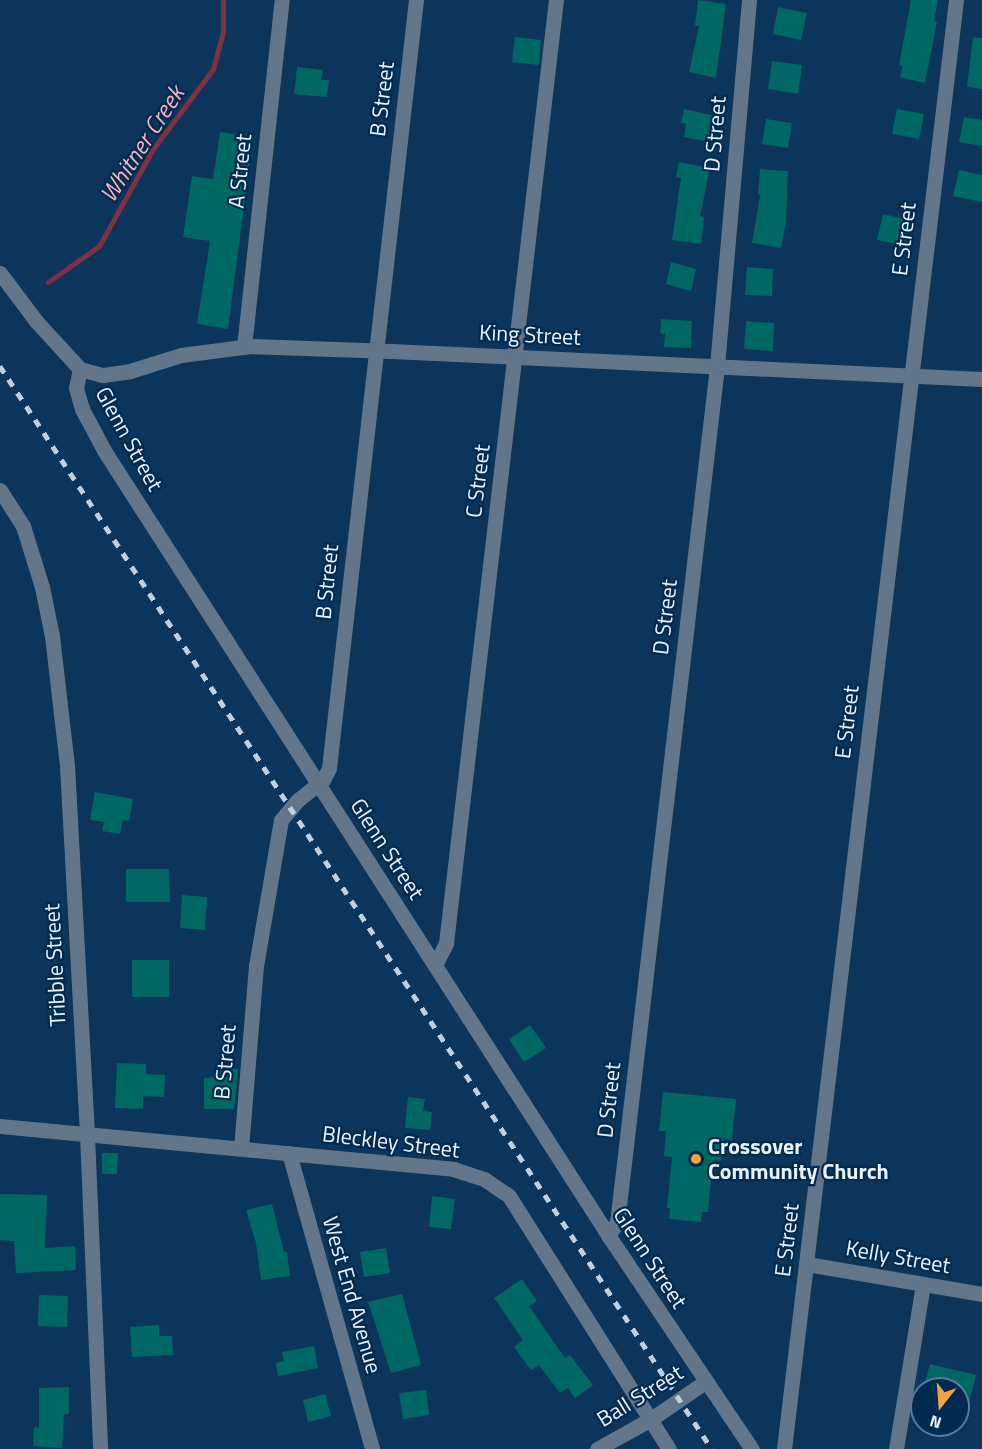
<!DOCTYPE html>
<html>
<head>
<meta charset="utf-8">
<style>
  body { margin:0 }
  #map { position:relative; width:982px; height:1449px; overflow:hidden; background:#0b355a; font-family:"Titillium Web",sans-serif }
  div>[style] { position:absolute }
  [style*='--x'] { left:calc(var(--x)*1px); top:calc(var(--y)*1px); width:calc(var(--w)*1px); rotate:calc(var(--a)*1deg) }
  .stream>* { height:5px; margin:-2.5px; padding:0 2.5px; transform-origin:2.5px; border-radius:2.5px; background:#7d3141 }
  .building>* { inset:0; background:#006763 }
  .minor>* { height:15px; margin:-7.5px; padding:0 7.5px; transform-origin:7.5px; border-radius:7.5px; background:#637588 }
  .rail>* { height:4.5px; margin-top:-2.25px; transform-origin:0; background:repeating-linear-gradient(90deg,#c1d0df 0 8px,transparent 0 16px) }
  .dots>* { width:16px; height:16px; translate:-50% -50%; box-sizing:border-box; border:3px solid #002a4f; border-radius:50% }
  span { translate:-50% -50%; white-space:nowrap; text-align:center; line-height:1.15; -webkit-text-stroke:4.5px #002a4f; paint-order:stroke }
  .street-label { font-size:22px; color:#ebf4fe }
  .poi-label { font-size:22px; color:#ebf4fe; font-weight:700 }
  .left { translate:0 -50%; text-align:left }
  .water-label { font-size:24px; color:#f9b3bc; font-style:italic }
  .north { position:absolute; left:910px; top:1377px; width:60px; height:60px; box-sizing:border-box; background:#002a4f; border:2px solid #5e7b95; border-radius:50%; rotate:197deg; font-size:16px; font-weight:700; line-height:24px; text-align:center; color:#ebf4fe }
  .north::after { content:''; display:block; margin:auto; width:21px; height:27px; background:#f1a540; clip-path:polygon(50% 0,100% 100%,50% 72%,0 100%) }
</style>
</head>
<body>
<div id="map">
  <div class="stream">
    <i style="--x:48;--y:282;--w:62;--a:-35.2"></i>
    <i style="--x:99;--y:246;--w:111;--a:-60.9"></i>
    <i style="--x:153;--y:149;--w:100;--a:-53.1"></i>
    <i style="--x:213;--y:69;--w:39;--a:-75"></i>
    <i style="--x:223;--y:31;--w:31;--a:-90"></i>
  </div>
  <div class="building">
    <i style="clip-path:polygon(698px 0,726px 4px,716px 78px,689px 72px,699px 26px,695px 26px)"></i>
    <i style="clip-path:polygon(911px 0,938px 0,934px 22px,937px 22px,925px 83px,900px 77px,903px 66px,899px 65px)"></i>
    <i style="clip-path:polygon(778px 7px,807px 13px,801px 40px,773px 34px)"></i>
    <i style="clip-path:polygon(515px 37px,541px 40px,539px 65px,512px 62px)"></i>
    <i style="clip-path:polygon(973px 37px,982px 38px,982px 89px,967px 87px)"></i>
    <i style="clip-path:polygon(772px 61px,802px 65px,798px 94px,768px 89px)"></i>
    <i style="clip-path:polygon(297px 67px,323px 70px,321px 80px,329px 80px,327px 97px,294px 94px)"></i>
    <i style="clip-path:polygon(684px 109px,715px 116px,710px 142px,684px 137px,686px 124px,681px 123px)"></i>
    <i style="clip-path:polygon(897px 109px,924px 114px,919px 139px,892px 134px)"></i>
    <i style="clip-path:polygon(964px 117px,982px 120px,982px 146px,959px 142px)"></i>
    <i style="clip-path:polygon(766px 119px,792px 123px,788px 148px,762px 144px)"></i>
    <i style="clip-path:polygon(220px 132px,253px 137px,228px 329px,197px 324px,210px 241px,183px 237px,192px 176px,213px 179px)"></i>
    <i style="clip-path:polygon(679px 162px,710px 168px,700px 216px,704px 217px,701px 244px,672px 240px,681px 178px,676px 177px)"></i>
    <i style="clip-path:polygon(760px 169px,788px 171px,786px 221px,781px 248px,752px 243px,760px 195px,758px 195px)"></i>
    <i style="clip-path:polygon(959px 170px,982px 175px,982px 202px,953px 196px)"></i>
    <i style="clip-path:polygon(883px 214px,910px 220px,904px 246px,877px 240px)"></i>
    <i style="clip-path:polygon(671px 262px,696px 269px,691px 291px,666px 284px)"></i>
    <i style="clip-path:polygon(747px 267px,773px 269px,772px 296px,745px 295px)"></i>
    <i style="clip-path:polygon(661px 319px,692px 321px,691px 348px,664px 347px,665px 334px,660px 333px)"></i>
    <i style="clip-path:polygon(746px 321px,774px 323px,773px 351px,744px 349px)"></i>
    <i style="clip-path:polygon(95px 792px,133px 799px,129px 821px,123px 820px,120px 834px,102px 831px,104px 822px,90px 820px)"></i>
    <i style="clip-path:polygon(126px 869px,169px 869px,170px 902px,126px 902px)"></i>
    <i style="clip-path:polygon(182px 895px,207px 897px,205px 930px,180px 928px)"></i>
    <i style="clip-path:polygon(132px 960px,169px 960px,169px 997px,132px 997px)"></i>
    <i style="clip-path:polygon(530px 1025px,546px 1048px,524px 1062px,509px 1039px)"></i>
    <i style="clip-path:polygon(117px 1063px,146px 1064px,146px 1074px,165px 1075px,164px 1097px,143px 1096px,143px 1109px,115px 1108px)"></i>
    <i style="clip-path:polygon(215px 1069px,238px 1069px,234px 1109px,204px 1109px,204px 1078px,215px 1077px)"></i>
    <i style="clip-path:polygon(663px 1092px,736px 1099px,732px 1140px,724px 1139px,721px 1161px,713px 1160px,708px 1212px,702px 1212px,701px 1222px,669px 1219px,670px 1208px,667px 1208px,672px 1157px,664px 1156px,666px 1131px,659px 1131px)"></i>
    <i style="clip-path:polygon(408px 1097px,425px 1099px,423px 1111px,432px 1112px,430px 1130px,405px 1128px)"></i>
    <i style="clip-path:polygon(102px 1153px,118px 1153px,117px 1174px,102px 1174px)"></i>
    <i style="clip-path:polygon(0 1194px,47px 1195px,45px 1248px,75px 1246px,76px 1270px,16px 1273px,14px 1241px,0 1240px)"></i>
    <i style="clip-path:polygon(432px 1196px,455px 1199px,451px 1229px,429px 1227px)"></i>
    <i style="clip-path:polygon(272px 1204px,284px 1252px,287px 1252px,290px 1276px,261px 1280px,256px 1243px,246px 1210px)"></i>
    <i style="clip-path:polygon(386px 1248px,390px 1273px,364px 1277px,360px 1252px)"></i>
    <i style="clip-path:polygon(522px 1279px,537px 1301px,529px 1306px,565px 1358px,570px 1355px,593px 1385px,575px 1398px,568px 1388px,560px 1393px,539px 1365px,531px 1370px,514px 1347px,523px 1340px,494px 1298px)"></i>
    <i style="clip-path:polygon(402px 1294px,421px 1365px,391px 1373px,368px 1302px)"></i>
    <i style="clip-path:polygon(39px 1295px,68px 1296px,67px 1327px,38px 1326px)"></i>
    <i style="clip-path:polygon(159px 1325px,159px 1336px,172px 1336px,173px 1355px,132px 1357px,130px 1327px)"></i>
    <i style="clip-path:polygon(314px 1346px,318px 1368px,278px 1376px,276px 1363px,284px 1361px,282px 1352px)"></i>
    <i style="clip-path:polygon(930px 1364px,976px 1375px,963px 1426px,958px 1426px,958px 1389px,923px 1389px)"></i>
    <i style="clip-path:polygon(69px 1387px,69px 1414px,64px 1414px,62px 1448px,33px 1446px,34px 1427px,39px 1428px,39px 1388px)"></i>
    <i style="clip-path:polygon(426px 1390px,429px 1415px,403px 1419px,399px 1393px)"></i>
    <i style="clip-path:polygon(325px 1394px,331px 1416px,308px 1422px,303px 1400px)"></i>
  </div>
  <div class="minor">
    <i style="--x:0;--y:273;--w:60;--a:53.1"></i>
    <i style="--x:36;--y:321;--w:65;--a:47.5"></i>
    <i style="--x:244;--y:347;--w:349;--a:-83.8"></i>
    <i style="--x:80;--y:369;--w:19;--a:102"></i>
    <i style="--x:76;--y:388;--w:22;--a:74"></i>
    <i style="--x:82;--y:409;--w:49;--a:61.9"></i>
    <i style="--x:105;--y:452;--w:931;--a:57.28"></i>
    <i style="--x:608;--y:1235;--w:258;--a:56.1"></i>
    <i style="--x:80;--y:369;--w:24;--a:15"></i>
    <i style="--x:103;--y:375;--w:27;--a:-8"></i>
    <i style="--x:130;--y:371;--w:53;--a:-17.4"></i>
    <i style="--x:181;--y:355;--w:70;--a:-7.4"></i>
    <i style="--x:250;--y:346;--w:141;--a:2"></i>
    <i style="--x:391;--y:351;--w:592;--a:2.71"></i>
    <i style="--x:0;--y:490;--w:43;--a:57.4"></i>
    <i style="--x:23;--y:526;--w:64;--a:72.7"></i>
    <i style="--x:42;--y:587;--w:50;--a:78.5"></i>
    <i style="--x:52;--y:636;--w:130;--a:83.4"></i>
    <i style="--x:67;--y:765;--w:371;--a:86.9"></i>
    <i style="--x:87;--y:1135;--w:314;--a:87.6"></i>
    <i style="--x:435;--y:965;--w:25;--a:-63"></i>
    <i style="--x:446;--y:943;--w:949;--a:-83.35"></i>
    <i style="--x:0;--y:1126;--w:455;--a:5.4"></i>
    <i style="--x:453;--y:1169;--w:33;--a:18"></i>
    <i style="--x:484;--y:1179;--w:30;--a:34"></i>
    <i style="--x:509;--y:1196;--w:299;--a:57.7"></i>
    <i style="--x:241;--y:1148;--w:183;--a:-85.3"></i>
    <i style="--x:256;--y:966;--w:148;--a:-80.3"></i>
    <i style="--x:281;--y:820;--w:26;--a:-50"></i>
    <i style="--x:298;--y:800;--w:32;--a:-39"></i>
    <i style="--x:323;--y:780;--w:13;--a:-63"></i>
    <i style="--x:329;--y:768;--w:773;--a:-83.54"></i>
    <i style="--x:289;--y:1153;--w:307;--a:74.3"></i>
    <i style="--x:608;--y:1235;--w:15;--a:-53"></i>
    <i style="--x:617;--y:1223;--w:863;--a:-83.34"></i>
    <i style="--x:717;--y:366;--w:367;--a:-85"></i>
    <i style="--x:807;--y:1264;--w:178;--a:9.7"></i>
    <i style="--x:597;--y:1449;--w:62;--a:-29.1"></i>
    <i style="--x:651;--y:1419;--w:65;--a:-34.4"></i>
    <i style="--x:784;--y:1449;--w:1459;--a:-83.23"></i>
    <i style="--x:896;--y:1449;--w:166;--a:-80.7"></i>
  </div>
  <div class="rail">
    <i style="--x:0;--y:366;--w:1296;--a:56.68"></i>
  </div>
  <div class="dots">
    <i style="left:696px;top:1159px;background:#f1a540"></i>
  </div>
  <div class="street-label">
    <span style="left:382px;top:99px;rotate:-83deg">B Street</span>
    <span style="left:715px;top:134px;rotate:-85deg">D Street</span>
    <span style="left:240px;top:171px;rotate:-84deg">A Street</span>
    <span style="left:904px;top:239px;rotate:-83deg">E Street</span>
    <span style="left:530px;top:335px;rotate:3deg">King Street</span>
    <span style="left:129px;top:439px;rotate:61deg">Glenn Street</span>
    <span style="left:478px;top:481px;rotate:-83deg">C Street</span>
    <span style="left:327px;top:582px;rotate:-84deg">B Street</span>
    <span style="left:665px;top:617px;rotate:-83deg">D Street</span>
    <span style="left:847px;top:722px;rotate:-83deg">E Street</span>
    <span style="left:387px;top:849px;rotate:57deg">Glenn Street</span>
    <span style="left:55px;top:965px;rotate:-93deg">Tribble Street</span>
    <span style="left:225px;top:1062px;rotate:-85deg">B Street</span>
    <span style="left:609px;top:1100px;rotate:-84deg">D Street</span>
    <span style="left:391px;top:1142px;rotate:7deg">Bleckley Street</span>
    <span style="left:787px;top:1240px;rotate:-83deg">E Street</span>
    <span style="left:898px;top:1257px;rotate:10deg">Kelly Street</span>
    <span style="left:650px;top:1258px;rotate:57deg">Glenn Street</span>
    <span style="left:352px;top:1295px;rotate:74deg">West End Avenue</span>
    <span style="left:640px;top:1396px;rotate:-32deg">Ball Street</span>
  </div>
  <div class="poi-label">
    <span class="left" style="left:708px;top:1159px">Crossover<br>Community Church</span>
  </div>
  <div class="water-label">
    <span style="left:142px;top:144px;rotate:-57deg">Whitner Creek</span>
  </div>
  <div class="north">N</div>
</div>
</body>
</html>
